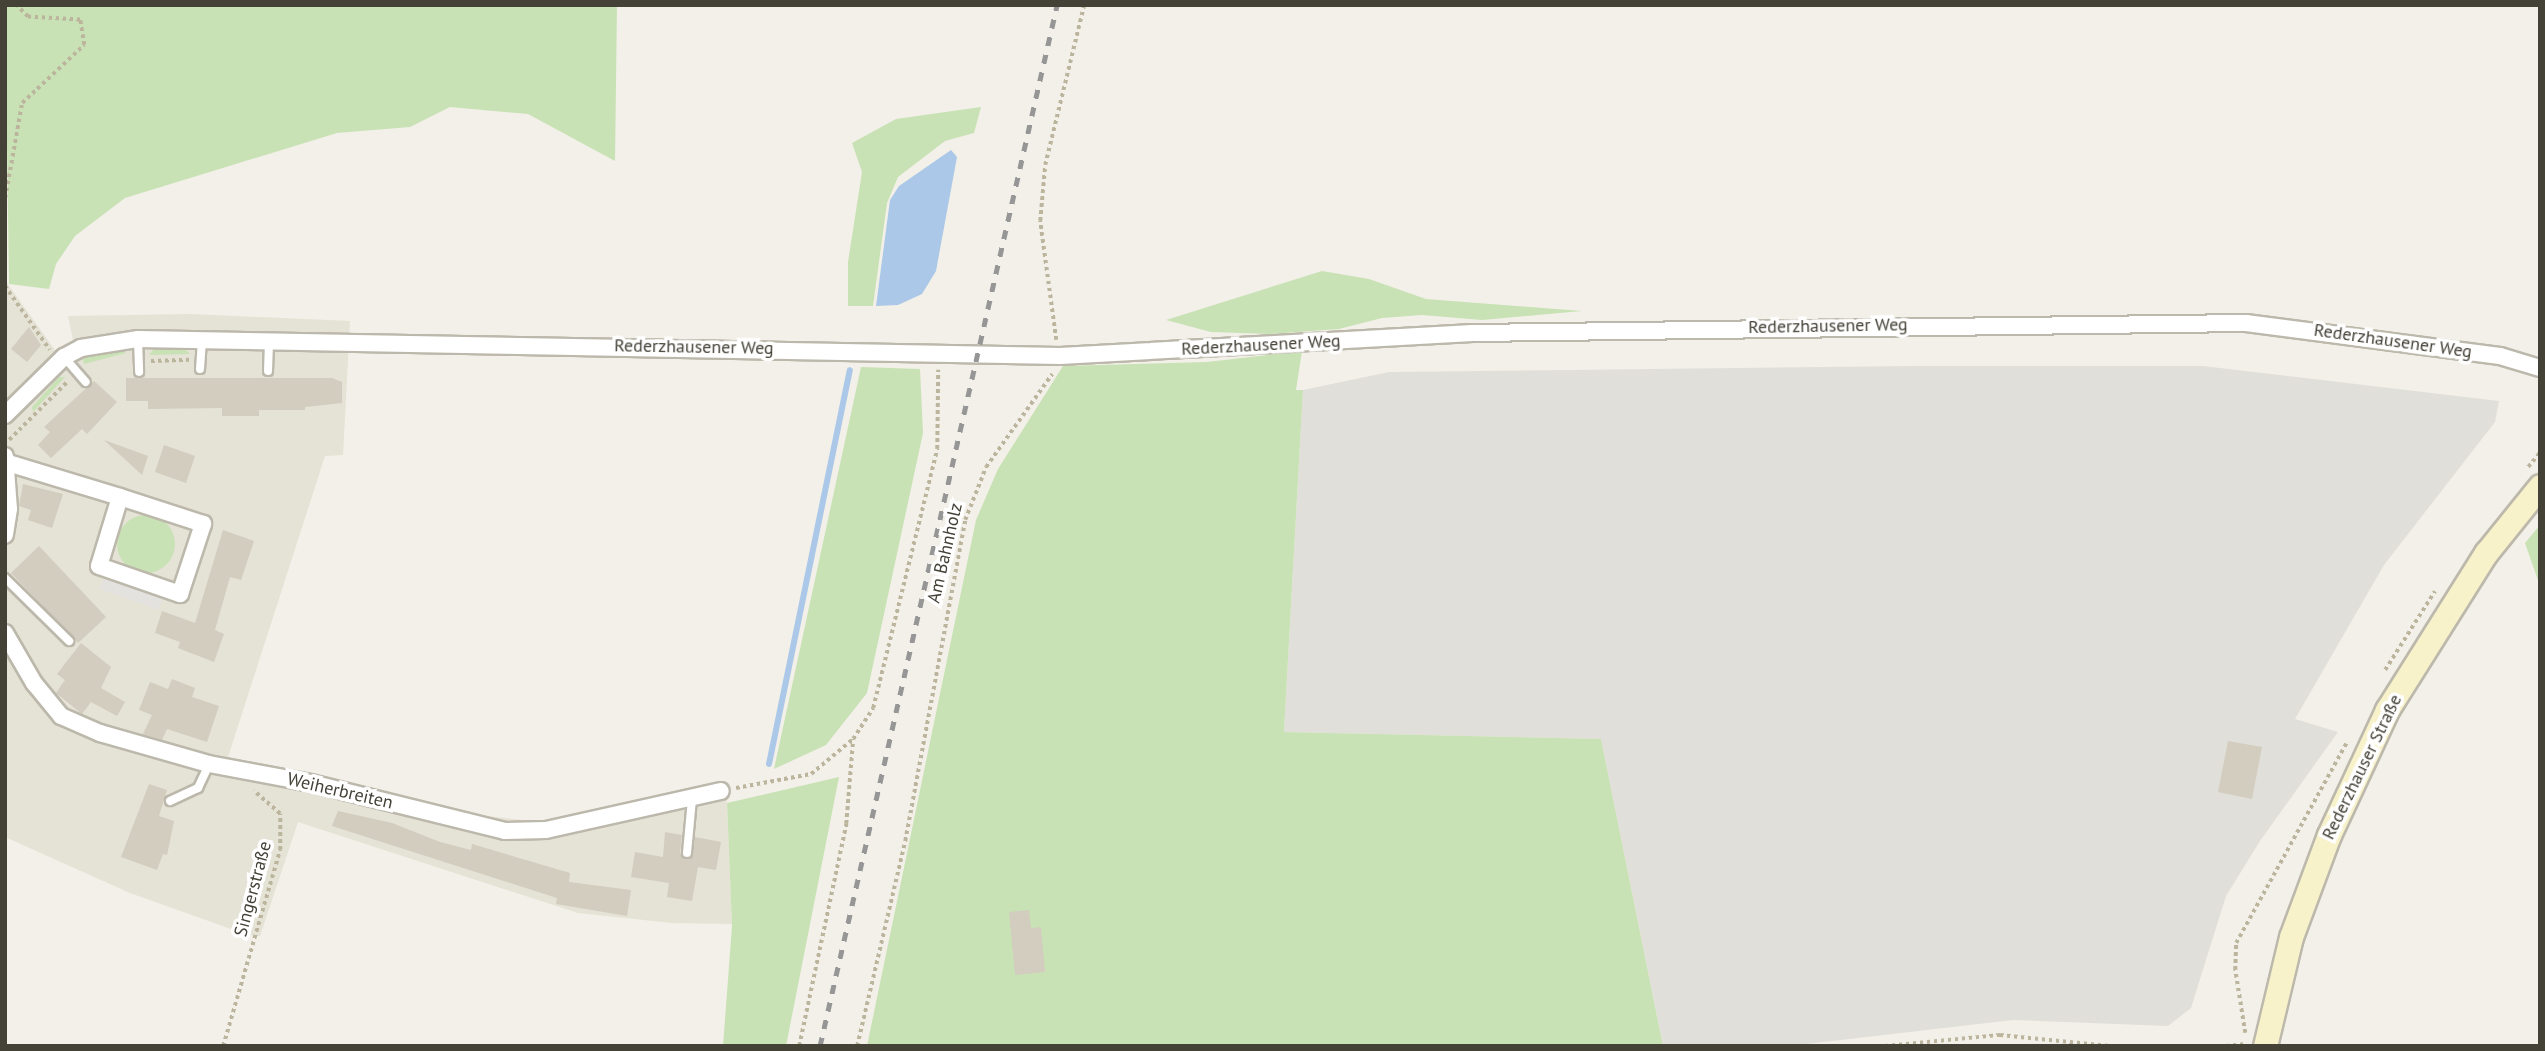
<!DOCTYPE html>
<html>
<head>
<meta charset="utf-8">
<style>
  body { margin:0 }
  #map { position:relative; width:2545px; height:1051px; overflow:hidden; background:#f2f0e8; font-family:"PT Sans",sans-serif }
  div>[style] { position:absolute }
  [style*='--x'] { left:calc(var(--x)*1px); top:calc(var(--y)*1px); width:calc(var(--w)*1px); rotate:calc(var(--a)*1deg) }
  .residential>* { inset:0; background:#e5e2d6 }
  .industrial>* { inset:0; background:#e1dfd9 }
  .green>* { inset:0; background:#c9e2b5 }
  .round { border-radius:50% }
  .parking>* { inset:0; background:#e4e2df }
  .water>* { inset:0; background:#abc8e8 }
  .stream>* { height:6px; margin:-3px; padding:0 3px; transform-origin:3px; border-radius:3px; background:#abc8e8 }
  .building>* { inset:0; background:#d2cdbe }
  .path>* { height:3.5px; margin-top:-1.75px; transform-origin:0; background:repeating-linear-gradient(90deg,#bcb59e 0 3.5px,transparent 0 7px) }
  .roads { filter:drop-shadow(2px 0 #bcb8ab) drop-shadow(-2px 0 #bcb8ab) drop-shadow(0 2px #bcb8ab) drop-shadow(0 -2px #bcb8ab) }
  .lane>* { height:8px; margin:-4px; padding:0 4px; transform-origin:4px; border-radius:4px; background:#fff }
  .street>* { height:16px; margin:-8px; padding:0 8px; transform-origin:8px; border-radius:8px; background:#fff }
  .secondary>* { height:23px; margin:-11.5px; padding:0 11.5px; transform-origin:11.5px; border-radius:11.5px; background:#f8f2cb }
  .rail>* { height:5px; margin-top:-2.5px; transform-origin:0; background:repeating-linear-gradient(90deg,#969696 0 9px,transparent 0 18px) }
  span { translate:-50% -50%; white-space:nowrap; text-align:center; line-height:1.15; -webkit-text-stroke:7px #fff; paint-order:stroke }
  .street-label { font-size:18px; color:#444137 }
  .frame { position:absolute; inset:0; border:7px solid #444137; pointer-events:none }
</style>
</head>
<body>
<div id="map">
  <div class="residential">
    <i style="clip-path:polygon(5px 280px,57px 353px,73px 340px,68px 316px,190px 314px,350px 321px,343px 455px,325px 456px,228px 757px,486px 816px,532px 821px,571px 819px,726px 783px,732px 924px,672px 923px,578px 913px,298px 822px,260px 936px,248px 935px,130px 893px,5px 837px)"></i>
  </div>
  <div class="industrial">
    <i style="clip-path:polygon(1912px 366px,2203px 366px,2499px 401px,2495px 422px,2384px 565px,2295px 719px,2338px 732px,2260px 841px,2226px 896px,2191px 1008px,2168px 1026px,2013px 1020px,1789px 1046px,1663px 1046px,1601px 739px,1284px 732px,1303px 390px,1389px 372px)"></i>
  </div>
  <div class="green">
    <i style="clip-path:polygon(5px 5px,617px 5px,615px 161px,528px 114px,450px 107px,410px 127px,337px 133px,125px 198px,75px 236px,56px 264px,49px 289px,9px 284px)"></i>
    <i style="clip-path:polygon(981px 107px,974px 133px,945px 141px,898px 177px,887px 203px,873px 306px,848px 306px,848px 262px,862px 172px,852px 143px,896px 119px)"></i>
    <i style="clip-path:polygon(1322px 271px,1369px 279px,1426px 299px,1582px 311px,1482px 320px,1422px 315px,1382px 318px,1339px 329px,1270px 334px,1211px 332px,1166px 320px)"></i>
    <i style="clip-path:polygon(155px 348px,185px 349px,190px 354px,149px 355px)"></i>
    <i style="clip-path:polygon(120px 349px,126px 353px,84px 364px,83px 358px)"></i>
    <i style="clip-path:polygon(1302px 351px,1296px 390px,1303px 390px,1284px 732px,1601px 739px,1663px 1046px,867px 1046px,976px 520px,998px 469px,1063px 366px,1207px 362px)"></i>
    <i style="clip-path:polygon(861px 367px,920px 369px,923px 433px,867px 693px,826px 745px,774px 769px)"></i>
    <i style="clip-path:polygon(59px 377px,65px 377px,33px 412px,32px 407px)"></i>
    <i class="round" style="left:117px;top:515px;width:58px;height:58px"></i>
    <i style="clip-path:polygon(2540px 525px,2540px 586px,2525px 543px)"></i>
    <i style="clip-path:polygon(839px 777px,786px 1046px,723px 1046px,732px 926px,727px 803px)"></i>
  </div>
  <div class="parking">
    <i style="clip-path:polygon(104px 577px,163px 597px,159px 610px,100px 589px)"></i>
  </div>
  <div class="water">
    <i style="clip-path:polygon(951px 150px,957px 157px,936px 271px,922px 294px,898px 305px,876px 306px,890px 200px,899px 186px)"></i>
  </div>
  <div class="stream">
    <i style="--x:769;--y:764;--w:402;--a:-78.4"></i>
  </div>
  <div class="building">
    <i style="clip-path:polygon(29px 327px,41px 345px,27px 362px,11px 349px)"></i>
    <i style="clip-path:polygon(126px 378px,332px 378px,342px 382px,342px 403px,305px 407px,305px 410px,259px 410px,259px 416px,222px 416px,222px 408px,148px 409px,148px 401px,126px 401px)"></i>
    <i style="clip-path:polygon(94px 381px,117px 402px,87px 434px,82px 429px,51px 458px,38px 445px,50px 432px,44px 427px)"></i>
    <i style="clip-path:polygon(104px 440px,148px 456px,142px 475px)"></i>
    <i style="clip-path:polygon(164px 445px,195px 456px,186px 483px,155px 472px)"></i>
    <i style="clip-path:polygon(23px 484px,63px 494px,52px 528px,28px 520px,31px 510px,19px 506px)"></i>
    <i style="clip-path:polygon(223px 530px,254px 541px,241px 580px,230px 577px,215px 630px,224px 634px,214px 662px,178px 648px,180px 642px,155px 633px,162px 611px,195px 623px)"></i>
    <i style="clip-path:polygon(39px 546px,106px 617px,78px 643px,11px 573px)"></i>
    <i style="clip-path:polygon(81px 643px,111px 667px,101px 688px,125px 702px,117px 716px,91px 702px,82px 714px,56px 693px,65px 680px,57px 674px)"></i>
    <i style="clip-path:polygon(172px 679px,195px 688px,192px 697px,219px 706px,207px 742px,167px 729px,162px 740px,143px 734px,152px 715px,139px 710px,150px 682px,168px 689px)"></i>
    <i style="clip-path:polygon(2228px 741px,2262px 747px,2252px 799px,2218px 792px)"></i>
    <i style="clip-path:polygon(149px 784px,167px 790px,159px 816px,174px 821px,167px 855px,163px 854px,157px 870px,121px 857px)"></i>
    <i style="clip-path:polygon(338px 811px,392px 823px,440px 842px,471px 850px,472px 844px,570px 873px,569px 882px,631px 890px,627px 916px,556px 904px,557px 898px,332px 826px)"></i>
    <i style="clip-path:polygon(665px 832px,682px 835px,680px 853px,686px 859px,693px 856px,695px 837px,721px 842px,716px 870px,698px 867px,692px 901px,667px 897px,669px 883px,631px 877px,635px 852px,663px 857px)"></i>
    <i style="clip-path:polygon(1029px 910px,1031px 928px,1041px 927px,1045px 972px,1015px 975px,1009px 912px)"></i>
  </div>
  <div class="path">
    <i style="--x:5;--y:198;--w:97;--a:-79.9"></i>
    <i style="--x:22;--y:103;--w:85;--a:-43.1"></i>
    <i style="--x:84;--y:45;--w:25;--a:-99"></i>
    <i style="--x:80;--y:20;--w:52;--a:-176.7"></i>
    <i style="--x:28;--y:17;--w:17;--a:-135"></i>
    <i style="--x:5;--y:286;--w:78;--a:54.9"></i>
    <i style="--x:1056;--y:340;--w:120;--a:-97.7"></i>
    <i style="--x:1040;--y:221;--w:56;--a:-84.9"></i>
    <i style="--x:1045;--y:165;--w:165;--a:-76.3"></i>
    <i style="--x:151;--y:361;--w:38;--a:-2"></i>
    <i style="--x:9;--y:440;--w:83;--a:-45"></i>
    <i style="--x:2528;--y:467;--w:19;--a:-51"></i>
    <i style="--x:2385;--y:670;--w:93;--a:-57.7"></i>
    <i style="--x:736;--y:788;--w:76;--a:-10.6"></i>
    <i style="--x:811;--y:774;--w:55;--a:-39.8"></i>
    <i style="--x:853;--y:739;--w:37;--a:-57"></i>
    <i style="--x:873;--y:708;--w:267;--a:-76.1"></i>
    <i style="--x:937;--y:449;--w:79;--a:-89.3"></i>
    <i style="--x:2245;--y:1033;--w:64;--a:-99"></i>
    <i style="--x:2235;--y:970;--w:27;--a:-88"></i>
    <i style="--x:2236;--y:943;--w:230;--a:-61.1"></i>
    <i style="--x:223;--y:1046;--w:204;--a:-73.8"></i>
    <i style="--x:280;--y:850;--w:36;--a:-90"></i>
    <i style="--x:280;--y:814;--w:35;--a:-139"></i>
    <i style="--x:799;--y:1046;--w:227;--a:-78"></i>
    <i style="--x:846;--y:824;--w:85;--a:-85.3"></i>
    <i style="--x:857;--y:1046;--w:211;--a:-76.8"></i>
    <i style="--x:905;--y:841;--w:327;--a:-79.4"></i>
    <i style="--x:965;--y:520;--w:57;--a:-68.4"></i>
    <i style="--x:986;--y:467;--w:114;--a:-54.6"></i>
    <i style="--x:1885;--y:1046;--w:116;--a:-5.5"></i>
    <i style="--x:2000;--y:1035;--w:111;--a:5.7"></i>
    <i style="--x:2226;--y:1046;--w:19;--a:-6"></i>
  </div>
  <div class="roads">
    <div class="lane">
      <i style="--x:138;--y:339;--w:33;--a:88"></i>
      <i style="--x:64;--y:357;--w:33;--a:49"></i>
      <i style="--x:200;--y:369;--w:30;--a:-86"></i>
      <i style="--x:268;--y:371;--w:30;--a:-88"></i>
      <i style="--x:5;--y:578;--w:90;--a:44.5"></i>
      <i style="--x:170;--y:801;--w:31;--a:-25"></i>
      <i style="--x:198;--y:788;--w:26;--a:-65"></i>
      <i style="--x:687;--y:853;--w:54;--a:-84.7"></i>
    </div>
    <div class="street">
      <i style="--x:5;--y:415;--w:83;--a:-44.5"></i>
      <i style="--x:64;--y:357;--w:19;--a:-28"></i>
      <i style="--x:81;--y:348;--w:58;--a:-9"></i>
      <i style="--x:138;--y:339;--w:922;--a:1.06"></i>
      <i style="--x:1060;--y:356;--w:413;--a:-3.2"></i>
      <i style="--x:1472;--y:333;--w:774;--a:-0.74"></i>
      <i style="--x:2246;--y:323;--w:256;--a:7.4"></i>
      <i style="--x:2500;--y:356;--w:42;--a:16.7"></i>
      <i style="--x:5;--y:456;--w:53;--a:85.7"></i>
      <i style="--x:9;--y:509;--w:26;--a:99"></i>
      <i style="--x:8;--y:463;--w:117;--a:16.9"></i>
      <i style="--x:120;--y:497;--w:72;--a:106.9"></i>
      <i style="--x:99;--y:566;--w:86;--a:19.1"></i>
      <i style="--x:180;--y:594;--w:74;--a:-71.8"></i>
      <i style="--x:203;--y:524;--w:87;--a:-162"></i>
      <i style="--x:5;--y:633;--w:58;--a:59.9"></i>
      <i style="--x:34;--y:683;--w:43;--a:50.7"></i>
      <i style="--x:61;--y:716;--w:43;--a:23.6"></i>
      <i style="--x:100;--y:733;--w:113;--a:15.9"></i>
      <i style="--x:209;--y:764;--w:104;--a:10.6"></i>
      <i style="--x:311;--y:783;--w:200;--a:13.9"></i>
      <i style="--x:505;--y:831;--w:41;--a:-1.4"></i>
      <i style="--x:546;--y:830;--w:179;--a:-12.6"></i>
    </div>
    <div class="secondary">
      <i style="--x:2265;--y:1046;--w:112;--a:-76.6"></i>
      <i style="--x:2291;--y:937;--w:109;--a:-69.6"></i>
      <i style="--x:2329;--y:835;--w:138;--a:-65.1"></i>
      <i style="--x:2387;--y:710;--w:186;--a:-57.8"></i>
      <i style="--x:2486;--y:553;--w:86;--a:-51.1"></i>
    </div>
  </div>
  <div class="rail">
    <i style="--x:820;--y:1046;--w:1068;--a:-77.17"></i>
  </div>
  <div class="street-label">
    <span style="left:1828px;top:326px;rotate:-1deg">Rederzhausener Weg</span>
    <span style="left:2393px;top:341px;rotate:8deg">Rederzhausener Weg</span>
    <span style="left:1261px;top:345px;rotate:-3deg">Rederzhausener Weg</span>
    <span style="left:694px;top:347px;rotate:1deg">Rederzhausener Weg</span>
    <span style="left:945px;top:553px;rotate:-77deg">Am Bahnholz</span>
    <span style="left:2362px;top:767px;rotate:-64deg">Rederzhauser Straße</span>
    <span style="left:340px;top:791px;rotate:13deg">Weiherbreiten</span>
    <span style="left:253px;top:889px;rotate:-75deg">Singerstraße</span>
  </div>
  <div class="frame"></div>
</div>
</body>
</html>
